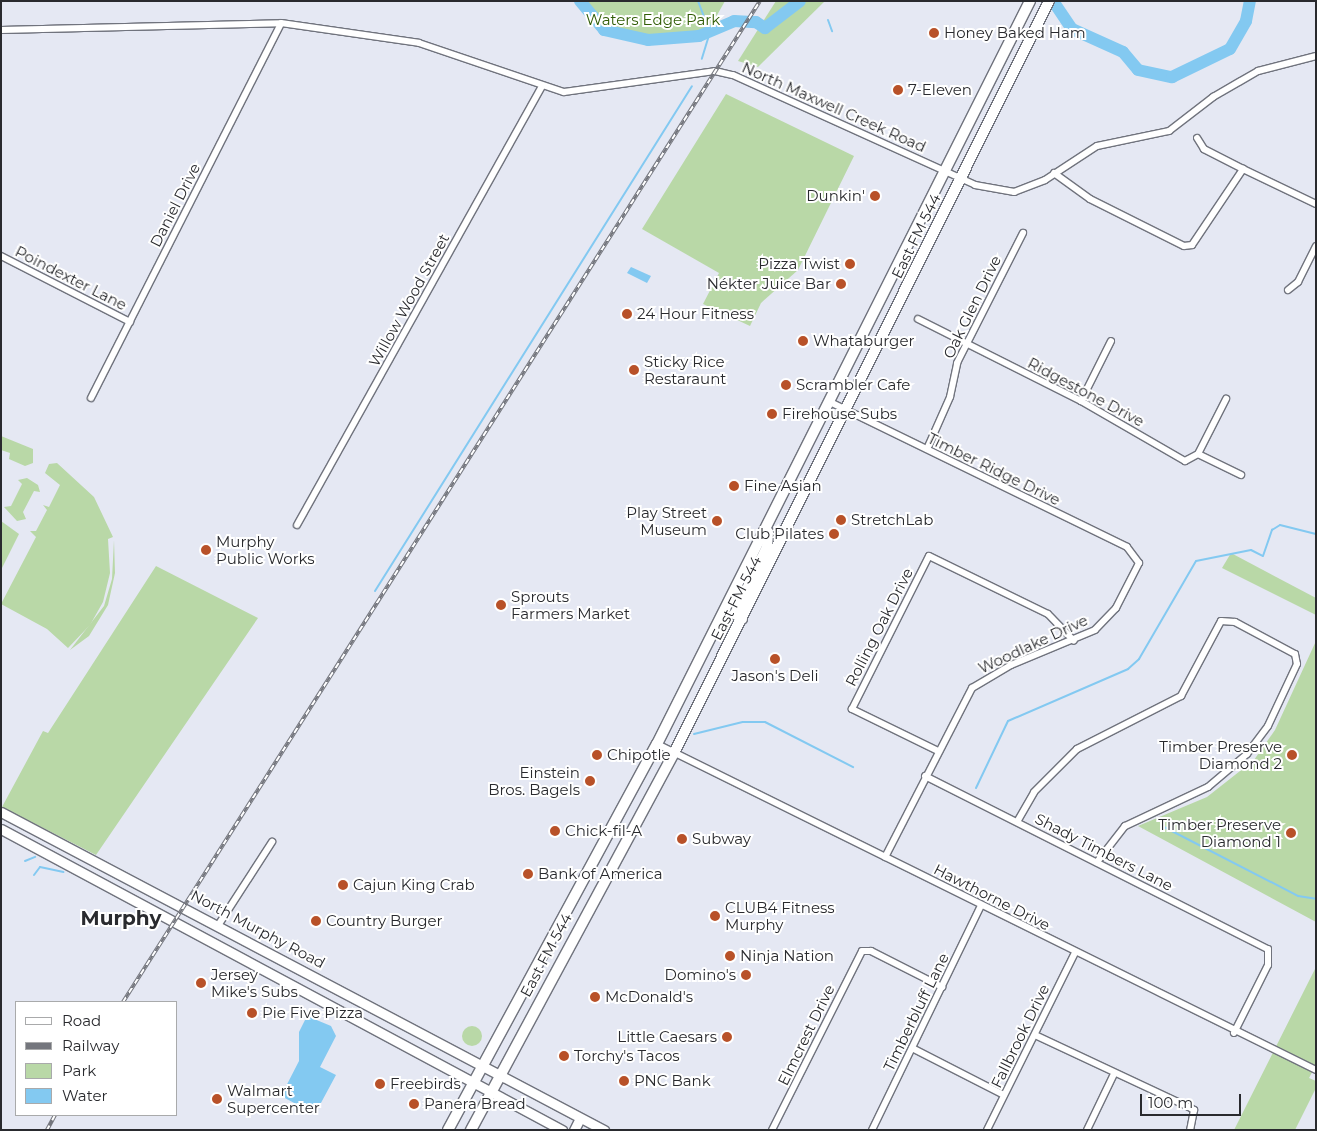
<!DOCTYPE html>
<html>
<head>
<meta charset="utf-8">
<style>
  body { margin:0 }
  #map { position:relative; width:1317px; height:1131px; overflow:hidden; background:#e5e8f3; font-family:Montserrat,sans-serif }
  div>[style] { position:absolute }
  [style*='--x'] { left:calc(var(--x)*1px); top:calc(var(--y)*1px); width:calc(var(--w)*1px); rotate:calc(var(--a)*1deg) }
  .green>* { inset:0; background:#b9d8a7 }
  .round { border-radius:50% }
  .water>* { inset:0; background:#83c9f1 }
  .stream>* { height:2px; margin:-1px; padding:0 1px; transform-origin:1px; border-radius:1px; background:#83c9f1 }
  .river>* { height:12px; margin:-6px; padding:0 6px; transform-origin:6px; border-radius:6px; background:#83c9f1 }
  .roads { filter:drop-shadow(1px 0 #70737d) drop-shadow(-1px 0 #70737d) drop-shadow(0 1px #70737d) drop-shadow(0 -1px #70737d) }
  .minor>* { height:6px; margin:-3px; padding:0 3px; transform-origin:3px; border-radius:3px; background:#fff }
  .secondary>* { height:9px; margin:-4.5px; padding:0 4.5px; transform-origin:4.5px; border-radius:4.5px; background:#fff }
  .primary>* { height:10px; margin:-5px; padding:0 5px; transform-origin:5px; border-radius:5px; background:#fff }
  .rail>* { height:4px; margin-top:-2px; transform-origin:0; background:repeating-linear-gradient(90deg,#fff 0 5.5px,#74767d 0 11px); box-sizing:border-box; border-block:1px solid #74767d }
  .dots>* { width:14px; height:14px; translate:-50% -50%; box-sizing:border-box; border:2px solid #fff; border-radius:50% }
  span { translate:-50% -50%; white-space:nowrap; text-align:center; line-height:1.15; -webkit-text-stroke:4px #fff; paint-order:stroke }
  .park-label { font-size:15px; color:#315d06 }
  .poi-label { font-size:15px; color:#292a2e }
  .left { translate:0 -50%; text-align:left }
  .right { translate:-100% -50%; text-align:right }
  .street-label { font-size:15px; color:#292a2e }
  .district-label { font-size:20px; color:#292a2e; font-weight:700 }
  .frame { position:absolute; inset:0; border:2px solid #292a2e; pointer-events:none }
  .legend { position:absolute; left:15px; top:1001px; width:162px; height:115px; box-sizing:border-box; background:#fff; border:1px solid #a9aaab; margin:0; padding:6px 9px; list-style:none; font-size:15px; color:#292a2e }
  .legend li { display:flex; align-items:center; gap:10px; height:25px }
  .legend b { width:25px; border:1px solid #a9aaab }
  .scale { position:absolute; left:1140px; top:1094px; width:101px; height:22px; box-sizing:border-box; border:2px solid #292a2e; border-top:0; padding-left:6px; font-size:15px; line-height:18px; white-space:nowrap; color:#292a2e; -webkit-text-stroke:4px #fff; paint-order:stroke }
</style>
</head>
<body>
<div id="map">
  <div class="green">
    <i style="clip-path:polygon(580px 1px,725px 1px,707px 33px,648px 40px,604px 30px)"></i>
    <i style="clip-path:polygon(776px 1px,825px 1px,758px 67px,738px 61px)"></i>
    <i style="clip-path:polygon(726px 94px,854px 156px,798px 270px,761px 303px,750px 326px,703px 304px,719px 273px,642px 229px)"></i>
    <i style="clip-path:polygon(1px 436px,33px 449px,33px 463px,25px 466px,9px 459px,10px 453px,1px 450px)"></i>
    <i style="clip-path:polygon(57px 463px,94px 497px,113px 537px,108px 539px,110px 573px,103px 602px,90px 625px,68px 648px,47px 629px,1px 604px,36px 537px,30px 531px,36px 531px,47px 510px,43px 505px,49px 507px,60px 485px,45px 473px,49px 464px)"></i>
    <i style="clip-path:polygon(27px 478px,38px 485px,40px 492px,34px 491px,23px 512px,26px 519px,17px 521px,4px 507px,11px 506px,22px 484px,18px 480px)"></i>
    <i style="clip-path:polygon(1px 521px,19px 534px,1px 570px)"></i>
    <i style="clip-path:polygon(114px 540px,115px 573px,108px 605px,89px 636px,70px 650px,104px 606px,112px 579px)"></i>
    <i style="clip-path:polygon(1231px 553px,1316px 598px,1316px 615px,1222px 568px)"></i>
    <i style="clip-path:polygon(156px 566px,258px 618px,96px 855px,2px 807px,43px 731px,48px 733px)"></i>
    <i style="clip-path:polygon(1316px 641px,1316px 922px,1138px 826px,1207px 797px,1254px 760px,1275px 730px)"></i>
    <i style="clip-path:polygon(1316px 967px,1316px 1065px,1309px 1078px,1316px 1081px,1316px 1088px,1295px 1130px,1234px 1130px)"></i>
    <i class="round" style="left:462px;top:1026px;width:20px;height:20px"></i>
  </div>
  <div class="water">
    <i style="clip-path:polygon(631px 267px,651px 276px,647px 283px,627px 273px)"></i>
    <i style="clip-path:polygon(307px 1016px,331px 1026px,336px 1036px,320px 1067px,336px 1075px,315px 1114px,281px 1096px,299px 1061px,299px 1032px)"></i>
  </div>
  <div class="stream">
    <i style="--x:698;--y:1;--w:33;--a:69"></i>
    <i style="--x:710;--y:32;--w:28;--a:107"></i>
    <i style="--x:828;--y:20;--w:12;--a:70"></i>
    <i style="--x:375;--y:591;--w:596;--a:-57.88"></i>
    <i style="--x:694;--y:734;--w:50;--a:-13.8"></i>
    <i style="--x:743;--y:722;--w:22;--a:0"></i>
    <i style="--x:765;--y:722;--w:99;--a:27.1"></i>
    <i style="--x:976;--y:788;--w:74;--a:-64.5"></i>
    <i style="--x:1008;--y:721;--w:131;--a:-23.4"></i>
    <i style="--x:1128;--y:669;--w:15;--a:-42"></i>
    <i style="--x:1139;--y:659;--w:113;--a:-59.8"></i>
    <i style="--x:1196;--y:561;--w:56;--a:-11.3"></i>
    <i style="--x:1251;--y:550;--w:13;--a:27"></i>
    <i style="--x:1263;--y:556;--w:28;--a:-71"></i>
    <i style="--x:1272;--y:530;--w:9;--a:-32"></i>
    <i style="--x:1280;--y:525;--w:37;--a:14"></i>
    <i style="--x:1164;--y:827;--w:151;--a:27.2"></i>
    <i style="--x:1298;--y:896;--w:18;--a:9"></i>
    <i style="--x:25;--y:861;--w:11;--a:-22"></i>
    <i style="--x:34;--y:875;--w:10;--a:-53"></i>
    <i style="--x:40;--y:867;--w:24;--a:12"></i>
  </div>
  <div class="river">
    <i style="--x:580;--y:1;--w:38;--a:50"></i>
    <i style="--x:604;--y:30;--w:45;--a:12.8"></i>
    <i style="--x:648;--y:40;--w:51;--a:-4.5"></i>
    <i style="--x:699;--y:36;--w:38;--a:-23"></i>
    <i style="--x:734;--y:21;--w:22;--a:3"></i>
    <i style="--x:756;--y:22;--w:11;--a:34"></i>
    <i style="--x:765;--y:28;--w:44;--a:-37.6"></i>
    <i style="--x:1053;--y:1;--w:34;--a:56"></i>
    <i style="--x:1072;--y:29;--w:56;--a:24.3"></i>
    <i style="--x:1123;--y:52;--w:23;--a:50"></i>
    <i style="--x:1138;--y:70;--w:35;--a:12"></i>
    <i style="--x:1172;--y:77;--w:64;--a:-25.8"></i>
    <i style="--x:1230;--y:49;--w:32;--a:-60"></i>
    <i style="--x:1246;--y:21;--w:20;--a:-79"></i>
  </div>
  <div class="roads">
    <div class="minor">
      <i style="--x:1;--y:30;--w:280;--a:-1.4"></i>
      <i style="--x:281;--y:23;--w:139;--a:8.2"></i>
      <i style="--x:419;--y:43;--w:153;--a:18.7"></i>
      <i style="--x:564;--y:92;--w:152;--a:-7.9"></i>
      <i style="--x:715;--y:71;--w:18;--a:13"></i>
      <i style="--x:733;--y:75;--w:266;--a:24.4"></i>
      <i style="--x:975;--y:185;--w:40;--a:10"></i>
      <i style="--x:1014;--y:192;--w:33;--a:-21"></i>
      <i style="--x:1045;--y:180;--w:62;--a:-33.2"></i>
      <i style="--x:1097;--y:146;--w:74;--a:-11.8"></i>
      <i style="--x:1169;--y:131;--w:56;--a:-37.7"></i>
      <i style="--x:1213;--y:97;--w:52;--a:-30"></i>
      <i style="--x:1258;--y:71;--w:60;--a:-14.5"></i>
      <i style="--x:1243;--y:169;--w:81;--a:25.6"></i>
      <i style="--x:1054;--y:173;--w:44;--a:35.8"></i>
      <i style="--x:1090;--y:199;--w:105;--a:26.6"></i>
      <i style="--x:1184;--y:246;--w:8;--a:-7"></i>
      <i style="--x:1192;--y:245;--w:92;--a:-56.1"></i>
      <i style="--x:1243;--y:169;--w:44;--a:-152.9"></i>
      <i style="--x:1204;--y:149;--w:13;--a:-122"></i>
      <i style="--x:1;--y:256;--w:145;--a:27.1"></i>
      <i style="--x:1288;--y:290;--w:13;--a:-39"></i>
      <i style="--x:1298;--y:282;--w:40;--a:-63.4"></i>
      <i style="--x:918;--y:319;--w:182;--a:26.7"></i>
      <i style="--x:1081;--y:401;--w:120;--a:30"></i>
      <i style="--x:1185;--y:461;--w:15;--a:-28"></i>
      <i style="--x:1198;--y:454;--w:62;--a:-63"></i>
      <i style="--x:91;--y:398;--w:420;--a:-63.1"></i>
      <i style="--x:1081;--y:401;--w:67;--a:-63.4"></i>
      <i style="--x:832;--y:403;--w:328;--a:26"></i>
      <i style="--x:1127;--y:547;--w:20;--a:53"></i>
      <i style="--x:1139;--y:563;--w:51;--a:117.1"></i>
      <i style="--x:1116;--y:608;--w:30;--a:134"></i>
      <i style="--x:1095;--y:630;--w:91;--a:157.4"></i>
      <i style="--x:1011;--y:665;--w:45;--a:149.5"></i>
      <i style="--x:972;--y:688;--w:190;--a:117.2"></i>
      <i style="--x:927;--y:449;--w:57;--a:-66.1"></i>
      <i style="--x:950;--y:397;--w:35;--a:-78"></i>
      <i style="--x:957;--y:363;--w:146;--a:-63.1"></i>
      <i style="--x:1198;--y:454;--w:48;--a:26"></i>
      <i style="--x:297;--y:525;--w:503;--a:-60.83"></i>
      <i style="--x:657;--y:744;--w:735;--a:26.32"></i>
      <i style="--x:938;--y:751;--w:96;--a:-154"></i>
      <i style="--x:852;--y:709;--w:171;--a:-63.3"></i>
      <i style="--x:929;--y:556;--w:132;--a:26"></i>
      <i style="--x:1048;--y:614;--w:37;--a:46"></i>
      <i style="--x:925;--y:776;--w:384;--a:26.8"></i>
      <i style="--x:1268;--y:949;--w:16;--a:90"></i>
      <i style="--x:1268;--y:965;--w:76;--a:116.6"></i>
      <i style="--x:1017;--y:822;--w:34;--a:-60"></i>
      <i style="--x:1034;--y:792;--w:61;--a:-45"></i>
      <i style="--x:1077;--y:749;--w:117;--a:-27"></i>
      <i style="--x:1181;--y:696;--w:85;--a:-61.9"></i>
      <i style="--x:1221;--y:621;--w:14;--a:4"></i>
      <i style="--x:1235;--y:622;--w:68;--a:28.1"></i>
      <i style="--x:1295;--y:654;--w:10;--a:79"></i>
      <i style="--x:1297;--y:664;--w:68;--a:115.1"></i>
      <i style="--x:1268;--y:726;--w:35;--a:127"></i>
      <i style="--x:1247;--y:754;--w:51;--a:139.8"></i>
      <i style="--x:1208;--y:787;--w:92;--a:154.8"></i>
      <i style="--x:1125;--y:826;--w:46;--a:127.9"></i>
      <i style="--x:219;--y:924;--w:98;--a:-57.1"></i>
      <i style="--x:1035;--y:1035;--w:170;--a:25.1"></i>
      <i style="--x:1189;--y:1107;--w:6;--a:31"></i>
      <i style="--x:1194;--y:1110;--w:20;--a:101"></i>
      <i style="--x:912;--y:1048;--w:103;--a:27.1"></i>
      <i style="--x:772;--y:1130;--w:200;--a:-63.3"></i>
      <i style="--x:862;--y:951;--w:9;--a:0"></i>
      <i style="--x:871;--y:951;--w:80;--a:26.9"></i>
      <i style="--x:872;--y:1130;--w:249;--a:-64.1"></i>
      <i style="--x:987;--y:1130;--w:198;--a:-63.6"></i>
      <i style="--x:1087;--y:1130;--w:62;--a:-64.3"></i>
    </div>
    <div class="secondary">
      <i style="--x:1;--y:812;--w:682;--a:27.81"></i>
      <i style="--x:1;--y:829;--w:637;--a:28.22"></i>
      <i style="--x:574;--y:1130;--w:13;--a:-63"></i>
    </div>
    <div class="primary">
      <i style="--x:742;--y:619;--w:9;--a:-144"></i>
      <i style="--x:735;--y:614;--w:74;--a:-64.5"></i>
      <i style="--x:767;--y:547;--w:15;--a:-86"></i>
      <i style="--x:448;--y:1130;--w:439;--a:-61.6"></i>
      <i style="--x:657;--y:744;--w:831;--a:-63.34"></i>
      <i style="--x:471;--y:1130;--w:428;--a:-61.7"></i>
      <i style="--x:674;--y:753;--w:840;--a:-63.5"></i>
    </div>
  </div>
  <div class="rail">
    <i style="--x:123;--y:1002;--w:1186;--a:-57.53"></i>
    <i style="--x:47;--y:1130;--w:17;--a:-62"></i>
  </div>
  <div class="dots">
    <i style="left:934px;top:33px;background:#b85128"></i>
    <i style="left:898px;top:90px;background:#b85128"></i>
    <i style="left:875px;top:196px;background:#b85128"></i>
    <i style="left:850px;top:264px;background:#b85128"></i>
    <i style="left:841px;top:284px;background:#b85128"></i>
    <i style="left:627px;top:314px;background:#b85128"></i>
    <i style="left:803px;top:341px;background:#b85128"></i>
    <i style="left:634px;top:370px;background:#b85128"></i>
    <i style="left:786px;top:385px;background:#b85128"></i>
    <i style="left:772px;top:414px;background:#b85128"></i>
    <i style="left:734px;top:486px;background:#b85128"></i>
    <i style="left:841px;top:520px;background:#b85128"></i>
    <i style="left:717px;top:521px;background:#b85128"></i>
    <i style="left:834px;top:534px;background:#b85128"></i>
    <i style="left:206px;top:550px;background:#b85128"></i>
    <i style="left:501px;top:605px;background:#b85128"></i>
    <i style="left:775px;top:659px;background:#b85128"></i>
    <i style="left:597px;top:755px;background:#b85128"></i>
    <i style="left:1292px;top:755px;background:#b85128"></i>
    <i style="left:590px;top:781px;background:#b85128"></i>
    <i style="left:555px;top:831px;background:#b85128"></i>
    <i style="left:1291px;top:833px;background:#b85128"></i>
    <i style="left:682px;top:839px;background:#b85128"></i>
    <i style="left:528px;top:874px;background:#b85128"></i>
    <i style="left:343px;top:885px;background:#b85128"></i>
    <i style="left:715px;top:916px;background:#b85128"></i>
    <i style="left:316px;top:921px;background:#b85128"></i>
    <i style="left:730px;top:956px;background:#b85128"></i>
    <i style="left:746px;top:975px;background:#b85128"></i>
    <i style="left:201px;top:983px;background:#b85128"></i>
    <i style="left:595px;top:997px;background:#b85128"></i>
    <i style="left:252px;top:1013px;background:#b85128"></i>
    <i style="left:727px;top:1037px;background:#b85128"></i>
    <i style="left:564px;top:1056px;background:#b85128"></i>
    <i style="left:624px;top:1081px;background:#b85128"></i>
    <i style="left:380px;top:1084px;background:#b85128"></i>
    <i style="left:217px;top:1099px;background:#b85128"></i>
    <i style="left:414px;top:1104px;background:#b85128"></i>
  </div>
  <div class="park-label">
    <span style="left:653px;top:20px">Waters Edge Park</span>
  </div>
  <div class="poi-label">
    <span class="left" style="left:944px;top:33px">Honey Baked Ham</span>
    <span class="left" style="left:908px;top:90px">7-Eleven</span>
    <span class="right" style="left:865px;top:196px">Dunkin'</span>
    <span class="right" style="left:840px;top:264px">Pizza Twist</span>
    <span class="right" style="left:831px;top:284px">Nékter Juice Bar</span>
    <span class="left" style="left:637px;top:314px">24 Hour Fitness</span>
    <span class="left" style="left:813px;top:341px">Whataburger</span>
    <span class="left" style="left:644px;top:370px">Sticky Rice<br>Restaraunt</span>
    <span class="left" style="left:796px;top:385px">Scrambler Cafe</span>
    <span class="left" style="left:782px;top:414px">Firehouse Subs</span>
    <span class="left" style="left:744px;top:486px">Fine Asian</span>
    <span class="right" style="left:707px;top:521px">Play Street<br>Museum</span>
    <span class="left" style="left:851px;top:520px">StretchLab</span>
    <span class="right" style="left:824px;top:534px">Club Pilates</span>
    <span class="left" style="left:216px;top:550px">Murphy<br>Public Works</span>
    <span class="left" style="left:511px;top:605px">Sprouts<br>Farmers Market</span>
    <span style="left:775px;top:676px">Jason's Deli</span>
    <span class="right" style="left:1282px;top:755px">Timber Preserve<br>Diamond 2</span>
    <span class="left" style="left:607px;top:755px">Chipotle</span>
    <span class="right" style="left:580px;top:781px">Einstein<br>Bros. Bagels</span>
    <span class="right" style="left:1281px;top:833px">Timber Preserve<br>Diamond 1</span>
    <span class="left" style="left:565px;top:831px">Chick-fil-A</span>
    <span class="left" style="left:692px;top:839px">Subway</span>
    <span class="left" style="left:538px;top:874px">Bank of America</span>
    <span class="left" style="left:353px;top:885px">Cajun King Crab</span>
    <span class="left" style="left:725px;top:916px">CLUB4 Fitness<br>Murphy</span>
    <span class="left" style="left:326px;top:921px">Country Burger</span>
    <span class="left" style="left:740px;top:956px">Ninja Nation</span>
    <span class="left" style="left:211px;top:983px">Jersey<br>Mike's Subs</span>
    <span class="right" style="left:736px;top:975px">Domino's</span>
    <span class="left" style="left:605px;top:997px">McDonald's</span>
    <span class="left" style="left:262px;top:1013px">Pie Five Pizza</span>
    <span class="right" style="left:717px;top:1037px">Little Caesars</span>
    <span class="left" style="left:574px;top:1056px">Torchy's Tacos</span>
    <span class="left" style="left:634px;top:1081px">PNC Bank</span>
    <span class="left" style="left:390px;top:1084px">Freebirds</span>
    <span class="left" style="left:227px;top:1099px">Walmart<br>Supercenter</span>
    <span class="left" style="left:424px;top:1104px">Panera Bread</span>
  </div>
  <div class="street-label">
    <span style="left:834px;top:107px;rotate:24deg">North Maxwell Creek Road</span>
    <span style="left:175px;top:205px;rotate:-63deg">Daniel Drive</span>
    <span style="left:916px;top:236px;rotate:-64deg">East FM 544</span>
    <span style="left:71px;top:278px;rotate:27deg">Poindexter Lane</span>
    <span style="left:409px;top:300px;rotate:-61deg">Willow Wood Street</span>
    <span style="left:972px;top:307px;rotate:-64deg">Oak Glen Drive</span>
    <span style="left:1086px;top:392px;rotate:28deg">Ridgestone Drive</span>
    <span style="left:994px;top:469px;rotate:26deg">Timber Ridge Drive</span>
    <span style="left:736px;top:598px;rotate:-63deg">East FM 544</span>
    <span style="left:879px;top:627px;rotate:-63deg">Rolling Oak Drive</span>
    <span style="left:1033px;top:644px;rotate:-25deg">Woodlake Drive</span>
    <span style="left:1104px;top:852px;rotate:27deg">Shady Timbers Lane</span>
    <span style="left:992px;top:897px;rotate:27deg">Hawthorne Drive</span>
    <span style="left:258px;top:929px;rotate:28deg">North Murphy Road</span>
    <span style="left:546px;top:955px;rotate:-62deg">East FM 544</span>
    <span style="left:916px;top:1012px;rotate:-64deg">Timberbluff Lane</span>
    <span style="left:806px;top:1035px;rotate:-64deg">Elmcrest Drive</span>
    <span style="left:1020px;top:1036px;rotate:-64deg">Fallbrook Drive</span>
  </div>
  <div class="district-label">
    <span style="left:121px;top:918px">Murphy</span>
  </div>
  <div class="frame"></div>
  <ul class="legend">
  <li><b style="height:6px;background:#fff"></b>Road</li>
  <li><b style="height:6px;background:#74767d"></b>Railway</li>
  <li><b style="height:14px;background:#b9d8a7"></b>Park</li>
  <li><b style="height:14px;background:#83c9f1"></b>Water</li>
  </ul>
  <div class="scale">100 m</div>
</div>
</body>
</html>
